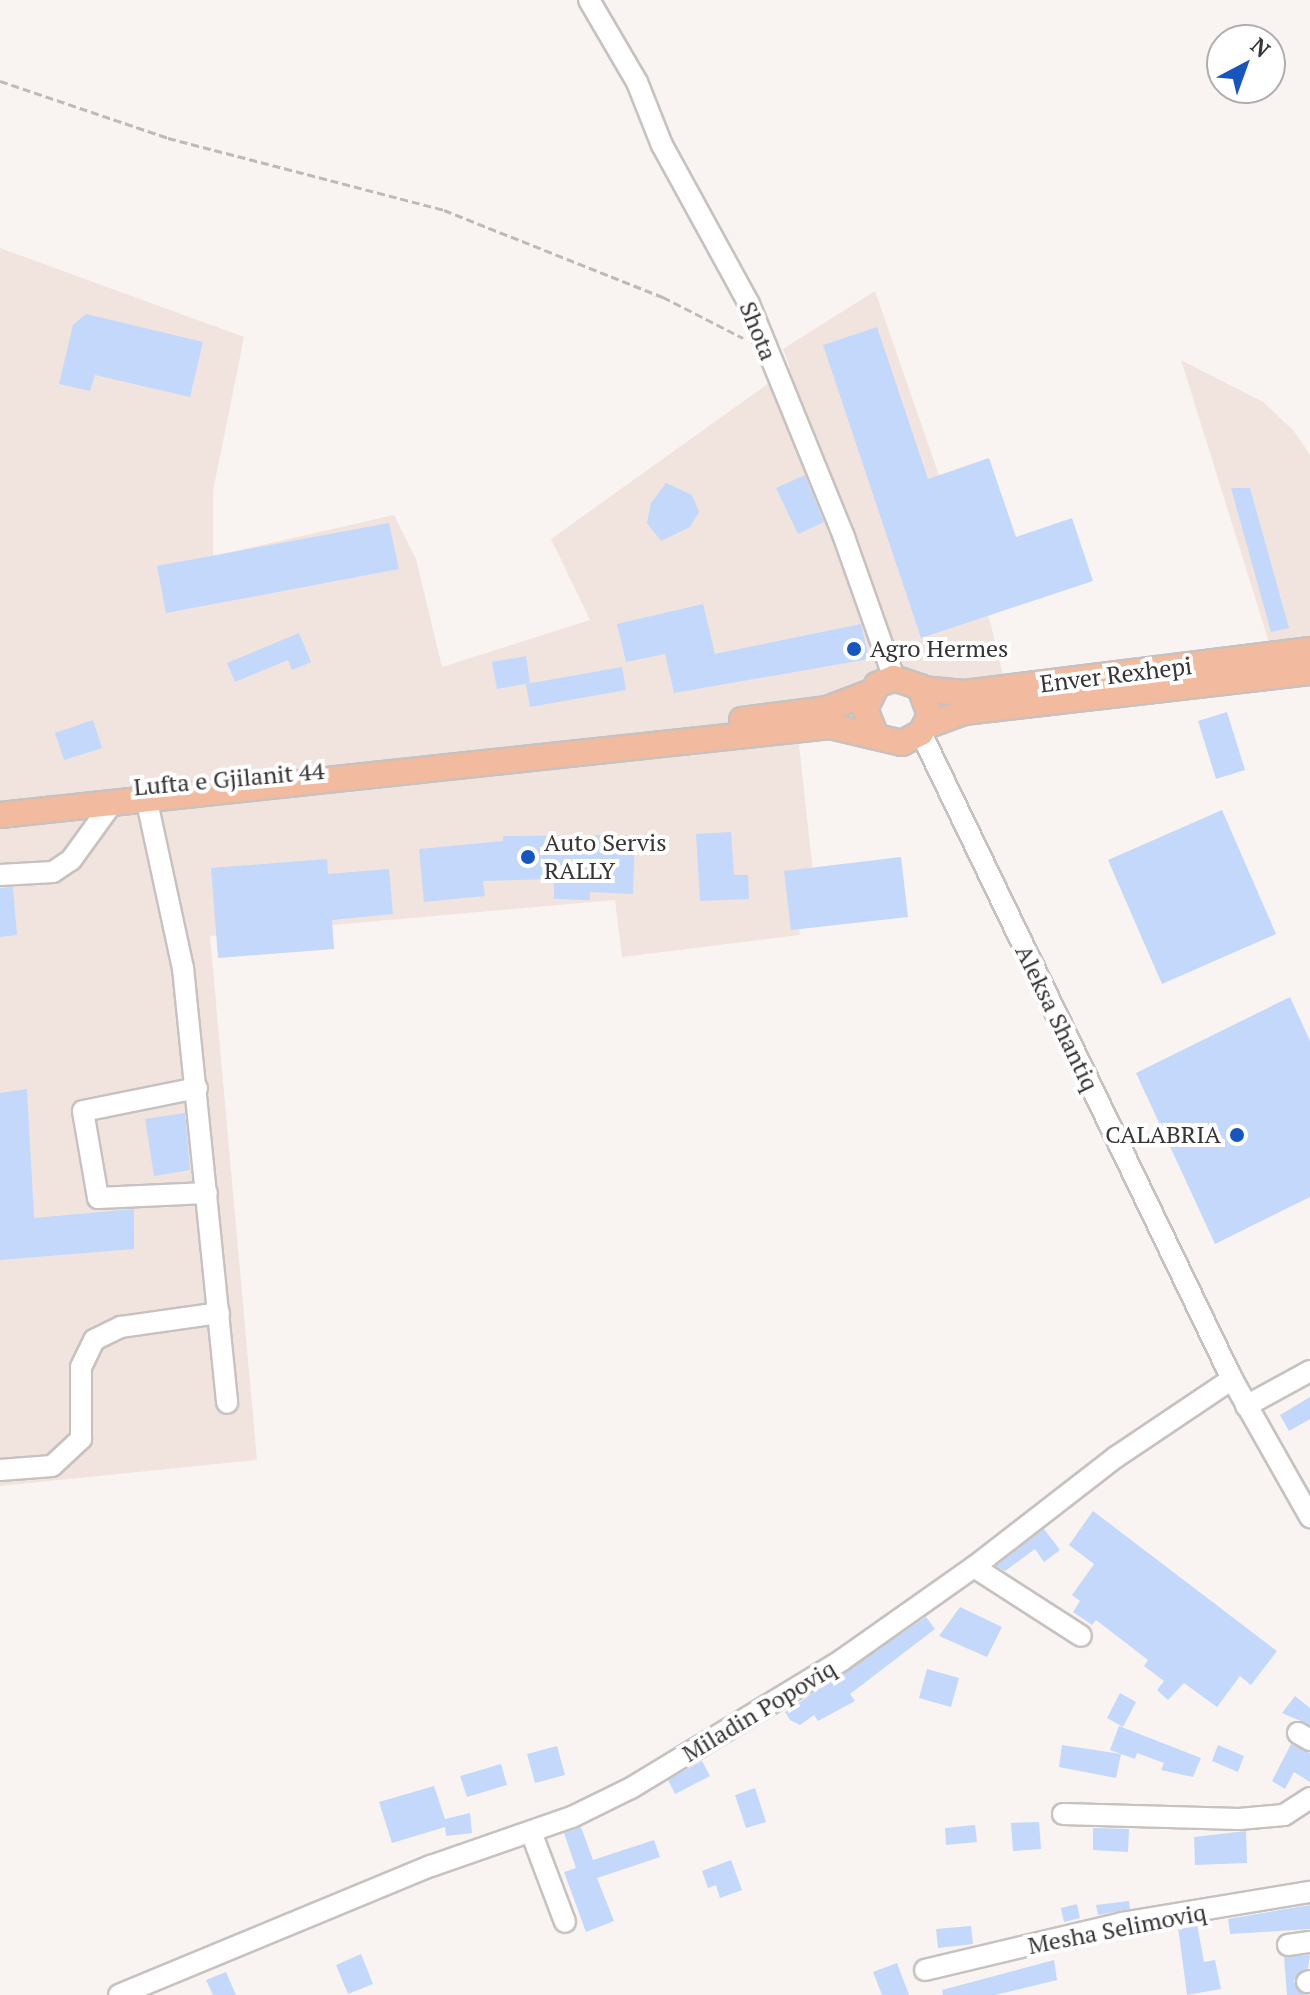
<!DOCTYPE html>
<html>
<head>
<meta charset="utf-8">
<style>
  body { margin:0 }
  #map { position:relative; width:1310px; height:1995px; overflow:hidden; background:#f9f4f1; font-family:"PT Serif",serif }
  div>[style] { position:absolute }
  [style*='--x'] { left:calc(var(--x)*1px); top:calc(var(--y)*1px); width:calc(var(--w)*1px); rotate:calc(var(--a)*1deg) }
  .built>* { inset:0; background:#f1e4df }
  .building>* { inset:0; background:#c3d8fb }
  .path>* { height:3px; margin-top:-1.5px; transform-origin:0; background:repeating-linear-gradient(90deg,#bebab8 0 8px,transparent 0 12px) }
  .roads { filter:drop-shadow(2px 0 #c7c2c0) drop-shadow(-2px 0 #c7c2c0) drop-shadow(0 2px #c7c2c0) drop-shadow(0 -2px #c7c2c0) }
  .minor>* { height:20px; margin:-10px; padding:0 10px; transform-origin:10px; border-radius:10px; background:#fff }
  .major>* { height:24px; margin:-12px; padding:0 12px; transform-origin:12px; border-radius:12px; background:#f2ba9e }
  .dots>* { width:22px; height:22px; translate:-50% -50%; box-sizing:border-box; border:4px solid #fff; border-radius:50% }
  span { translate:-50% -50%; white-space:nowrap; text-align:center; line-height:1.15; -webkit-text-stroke:8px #fff; paint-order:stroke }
  .street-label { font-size:24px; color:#373535 }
  .poi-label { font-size:24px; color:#373535 }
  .left { translate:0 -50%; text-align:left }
  .right { translate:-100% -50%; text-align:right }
  .north { position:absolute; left:1206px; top:24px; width:80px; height:80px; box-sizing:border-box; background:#fff; border:2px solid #afaeae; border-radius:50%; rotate:41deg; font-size:22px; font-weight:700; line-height:32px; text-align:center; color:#373535 }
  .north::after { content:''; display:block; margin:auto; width:28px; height:36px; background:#1756c1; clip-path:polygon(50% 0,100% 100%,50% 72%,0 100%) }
</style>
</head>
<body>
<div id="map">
  <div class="built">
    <i style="clip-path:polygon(0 248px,244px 337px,213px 491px,213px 556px,394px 515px,416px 559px,442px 667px,590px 620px,551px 539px,790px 368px,783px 349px,875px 291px,991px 625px,1007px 692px,922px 689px,796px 717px,813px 872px,794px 879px,800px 935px,622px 957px,615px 900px,210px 936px,257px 1460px,0 1486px)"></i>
    <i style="clip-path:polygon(1181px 360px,1263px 402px,1294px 431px,1310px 455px,1310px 662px,1277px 668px)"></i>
  </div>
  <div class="building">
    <i style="clip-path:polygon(86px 314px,203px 342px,190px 397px,95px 375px,90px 391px,59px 384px,73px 325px)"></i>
    <i style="clip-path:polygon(877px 327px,928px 479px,989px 458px,1016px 537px,1072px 518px,1093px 581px,921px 638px,823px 345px)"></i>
    <i style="clip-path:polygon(805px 475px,824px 522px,798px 534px,776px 488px)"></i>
    <i style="clip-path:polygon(666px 483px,692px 495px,699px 512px,690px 527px,661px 541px,647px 523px,651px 503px)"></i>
    <i style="clip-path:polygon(1231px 488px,1250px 488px,1289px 628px,1271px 632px)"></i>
    <i style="clip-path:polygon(389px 523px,399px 569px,166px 613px,157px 566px)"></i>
    <i style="clip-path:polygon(703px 604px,715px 654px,861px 624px,869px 659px,674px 693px,665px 654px,626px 662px,617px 624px)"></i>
    <i style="clip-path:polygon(299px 633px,311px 662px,292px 670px,288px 660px,235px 682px,227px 663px)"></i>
    <i style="clip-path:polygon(526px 656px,530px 683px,497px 689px,492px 662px)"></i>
    <i style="clip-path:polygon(622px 667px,626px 690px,530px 707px,526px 684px)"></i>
    <i style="clip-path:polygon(1227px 712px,1245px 770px,1216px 779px,1198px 721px)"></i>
    <i style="clip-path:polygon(93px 720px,102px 748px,64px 760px,55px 733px)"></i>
    <i style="clip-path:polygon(1222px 810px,1276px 934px,1162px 984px,1108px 860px)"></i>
    <i style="clip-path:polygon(731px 832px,734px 875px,748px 875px,749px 899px,700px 901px,696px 834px)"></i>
    <i style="clip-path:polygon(635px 835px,633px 894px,590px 892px,590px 900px,554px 899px,554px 879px,483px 881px,485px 896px,424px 902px,419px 849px,503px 841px,503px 836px)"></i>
    <i style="clip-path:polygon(901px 857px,908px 917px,791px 930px,784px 871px)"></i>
    <i style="clip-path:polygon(327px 859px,328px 874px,389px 869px,393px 914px,332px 920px,334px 949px,218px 958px,211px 868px)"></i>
    <i style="clip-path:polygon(13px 887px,17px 935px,0 937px,0 888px)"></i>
    <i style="clip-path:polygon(1290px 997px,1310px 1041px,1310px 1197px,1215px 1244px,1136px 1073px)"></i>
    <i style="clip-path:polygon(27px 1089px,34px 1218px,134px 1209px,134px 1249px,0 1260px,0 1093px)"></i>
    <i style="clip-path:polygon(185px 1113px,190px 1170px,154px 1176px,145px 1119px)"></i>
    <i style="clip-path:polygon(1310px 1397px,1310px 1419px,1289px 1431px,1280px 1415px)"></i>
    <i style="clip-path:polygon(1093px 1511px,1277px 1651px,1251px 1685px,1240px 1676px,1217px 1707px,1184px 1683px,1168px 1700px,1157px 1690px,1164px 1681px,1144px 1666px,1148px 1660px,1096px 1620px,1092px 1625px,1073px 1612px,1080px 1601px,1072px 1595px,1094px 1564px,1069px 1545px)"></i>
    <i style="clip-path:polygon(1044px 1529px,1060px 1550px,1044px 1562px,1035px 1549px,1005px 1571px,996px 1566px)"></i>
    <i style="clip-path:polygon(960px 1607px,1002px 1627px,987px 1657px,939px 1636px)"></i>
    <i style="clip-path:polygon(926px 1617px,935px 1629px,850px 1694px,855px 1701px,818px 1721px,814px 1715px,800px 1725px,790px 1720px,785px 1712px)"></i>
    <i style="clip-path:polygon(927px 1669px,959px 1678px,951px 1707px,919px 1698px)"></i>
    <i style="clip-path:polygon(1120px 1693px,1136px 1702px,1123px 1727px,1107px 1718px)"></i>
    <i style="clip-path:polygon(1295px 1696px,1310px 1708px,1310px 1725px,1282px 1713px)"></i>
    <i style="clip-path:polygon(1119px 1726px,1201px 1758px,1193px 1777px,1161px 1770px,1164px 1763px,1137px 1753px,1135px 1759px,1110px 1750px)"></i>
    <i style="clip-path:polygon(1291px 1744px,1310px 1753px,1310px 1782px,1294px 1772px,1285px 1789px,1272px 1781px)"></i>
    <i style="clip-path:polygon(1062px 1745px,1121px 1754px,1116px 1778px,1059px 1767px)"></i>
    <i style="clip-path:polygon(1218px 1745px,1244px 1756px,1238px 1772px,1212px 1761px)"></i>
    <i style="clip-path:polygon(557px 1746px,565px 1775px,535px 1783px,527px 1754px)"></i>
    <i style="clip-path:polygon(702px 1761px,710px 1776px,675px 1794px,668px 1780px)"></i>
    <i style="clip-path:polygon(501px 1764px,507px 1785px,467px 1797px,460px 1776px)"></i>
    <i style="clip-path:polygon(434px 1786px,445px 1819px,470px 1813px,472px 1833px,446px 1836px,445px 1827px,392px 1843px,379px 1802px)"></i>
    <i style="clip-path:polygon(755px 1788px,766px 1822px,746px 1828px,735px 1795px)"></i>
    <i style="clip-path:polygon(1039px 1822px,1041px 1849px,1013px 1851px,1011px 1823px)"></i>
    <i style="clip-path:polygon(975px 1825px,977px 1842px,946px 1845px,945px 1828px)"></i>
    <i style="clip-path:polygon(581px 1827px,593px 1860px,654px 1840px,660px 1857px,597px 1878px,614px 1921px,586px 1932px,564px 1872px,576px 1868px,564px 1833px)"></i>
    <i style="clip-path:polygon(1093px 1828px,1129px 1829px,1128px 1852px,1093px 1850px)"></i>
    <i style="clip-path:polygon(1246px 1831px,1247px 1863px,1195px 1865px,1194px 1837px)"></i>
    <i style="clip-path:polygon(731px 1860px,742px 1890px,720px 1898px,716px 1885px,708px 1888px,702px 1871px)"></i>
    <i style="clip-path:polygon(1129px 1901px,1130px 1909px,1098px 1915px,1096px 1905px)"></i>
    <i style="clip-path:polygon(1077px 1904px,1080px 1918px,1064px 1922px,1061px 1908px)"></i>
    <i style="clip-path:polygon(1310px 1905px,1310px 1929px,1230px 1934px,1228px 1919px)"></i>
    <i style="clip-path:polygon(1197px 1924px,1204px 1962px,1215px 1960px,1221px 1989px,1187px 1995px,1178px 1927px)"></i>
    <i style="clip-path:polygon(971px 1926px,973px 1944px,938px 1948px,936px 1929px)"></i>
    <i style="clip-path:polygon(361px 1954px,373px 1984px,348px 1994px,336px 1965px)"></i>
    <i style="clip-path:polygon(1310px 1955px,1308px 1968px,1294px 1980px,1298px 1991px,1310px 1995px,1287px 1995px,1284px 1957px)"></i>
    <i style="clip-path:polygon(1054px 1960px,1057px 1980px,995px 1995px,943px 1995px,942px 1990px)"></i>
    <i style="clip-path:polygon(897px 1963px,909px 1995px,882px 1995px,873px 1972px)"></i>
    <i style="clip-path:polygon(226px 1972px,236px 1995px,213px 1995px,206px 1980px)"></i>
  </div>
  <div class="path">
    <i style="--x:0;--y:81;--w:177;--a:18.7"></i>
    <i style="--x:168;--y:138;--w:285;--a:14.6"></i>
    <i style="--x:444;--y:210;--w:236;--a:21.7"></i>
    <i style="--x:663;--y:297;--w:90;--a:27.1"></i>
  </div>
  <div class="roads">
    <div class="minor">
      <i style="--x:589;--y:0;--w:95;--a:59.7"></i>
      <i style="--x:637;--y:82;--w:68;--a:68.4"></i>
      <i style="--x:662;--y:145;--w:181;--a:61.3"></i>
      <i style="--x:749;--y:304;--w:252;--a:67.8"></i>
      <i style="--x:844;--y:537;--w:150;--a:70.5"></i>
      <i style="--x:921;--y:733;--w:717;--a:64.29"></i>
      <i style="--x:1232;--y:1379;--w:159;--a:60.5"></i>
      <i style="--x:147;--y:802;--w:170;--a:77.8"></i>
      <i style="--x:183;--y:968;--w:437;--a:84.2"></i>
      <i style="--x:0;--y:875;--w:53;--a:-3.2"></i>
      <i style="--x:53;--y:872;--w:22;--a:-34"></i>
      <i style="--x:71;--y:860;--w:68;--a:-54"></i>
      <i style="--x:197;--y:1088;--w:116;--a:168.6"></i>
      <i style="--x:83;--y:1111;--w:88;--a:80.2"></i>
      <i style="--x:98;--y:1198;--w:109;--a:-2.6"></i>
      <i style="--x:1246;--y:1406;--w:73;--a:-28.7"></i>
      <i style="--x:0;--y:1470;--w:52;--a:-4.4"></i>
      <i style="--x:52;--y:1466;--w:40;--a:-43"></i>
      <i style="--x:81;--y:1439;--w:72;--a:-90"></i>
      <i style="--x:81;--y:1367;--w:30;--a:-64"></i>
      <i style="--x:94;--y:1340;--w:30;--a:-26"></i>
      <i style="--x:121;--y:1327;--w:99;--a:-8.1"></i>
      <i style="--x:974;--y:1567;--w:127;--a:32.8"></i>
      <i style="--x:1298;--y:1733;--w:14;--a:30"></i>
      <i style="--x:1063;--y:1814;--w:176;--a:1.6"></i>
      <i style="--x:1239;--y:1819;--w:45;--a:-5.1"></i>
      <i style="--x:1284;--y:1815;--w:31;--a:-33"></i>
      <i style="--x:531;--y:1832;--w:96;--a:69.3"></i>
      <i style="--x:1288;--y:1945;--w:22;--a:-8"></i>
      <i style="--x:925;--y:1970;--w:203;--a:-13.4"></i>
      <i style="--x:1122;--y:1923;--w:191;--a:-9.4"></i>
      <i style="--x:1307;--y:1982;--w:3;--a:-18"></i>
      <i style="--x:119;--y:1995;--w:338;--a:-22.5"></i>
      <i style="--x:431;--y:1866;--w:149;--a:-19.2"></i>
      <i style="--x:572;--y:1817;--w:66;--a:-26.2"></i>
      <i style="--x:631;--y:1788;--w:247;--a:-31.2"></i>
      <i style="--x:842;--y:1660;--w:161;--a:-35.2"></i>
      <i style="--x:974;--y:1567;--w:180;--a:-37.8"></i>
      <i style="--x:1116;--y:1457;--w:140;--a:-33.9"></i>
    </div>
    <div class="major">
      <i style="--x:922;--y:689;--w:42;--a:5.4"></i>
      <i style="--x:964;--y:693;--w:349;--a:-7.1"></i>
      <i style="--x:742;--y:720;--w:86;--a:-7.4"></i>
      <i style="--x:827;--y:709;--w:47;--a:-21.1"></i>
      <i style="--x:926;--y:726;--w:40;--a:-20.2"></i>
      <i style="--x:964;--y:712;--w:348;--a:-6.6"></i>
      <i style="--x:0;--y:815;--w:835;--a:-6.12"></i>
      <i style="--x:830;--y:726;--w:74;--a:13.3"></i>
      <i style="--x:902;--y:743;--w:21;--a:-28"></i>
      <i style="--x:921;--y:733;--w:20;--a:-63"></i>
      <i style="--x:930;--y:715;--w:30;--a:-110"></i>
      <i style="--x:920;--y:687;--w:28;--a:-161"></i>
      <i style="--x:894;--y:678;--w:18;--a:158"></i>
      <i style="--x:877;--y:685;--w:27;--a:117"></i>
      <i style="--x:865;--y:709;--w:27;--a:68"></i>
    </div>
  </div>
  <div class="dots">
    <i style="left:854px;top:649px;background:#1756c1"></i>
    <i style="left:528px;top:857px;background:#1756c1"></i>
    <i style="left:1237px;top:1135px;background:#1756c1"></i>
  </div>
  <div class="street-label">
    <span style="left:758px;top:331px;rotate:68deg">Shota</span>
    <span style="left:1116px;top:675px;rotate:-7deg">Enver Rexhepi</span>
    <span style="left:229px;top:779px;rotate:-5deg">Lufta e Gjilanit 44</span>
    <span style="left:1057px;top:1018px;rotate:64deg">Aleksa Shantiq</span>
    <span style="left:759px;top:1711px;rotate:-31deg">Miladin Popoviq</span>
    <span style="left:1117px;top:1929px;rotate:-11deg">Mesha Selimoviq</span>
  </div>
  <div class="poi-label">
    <span class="left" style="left:870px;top:649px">Agro Hermes</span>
    <span class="left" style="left:544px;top:857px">Auto Servis<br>RALLY</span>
    <span class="right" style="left:1221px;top:1135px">CALABRIA</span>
  </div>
  <div class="north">N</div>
</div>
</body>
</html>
